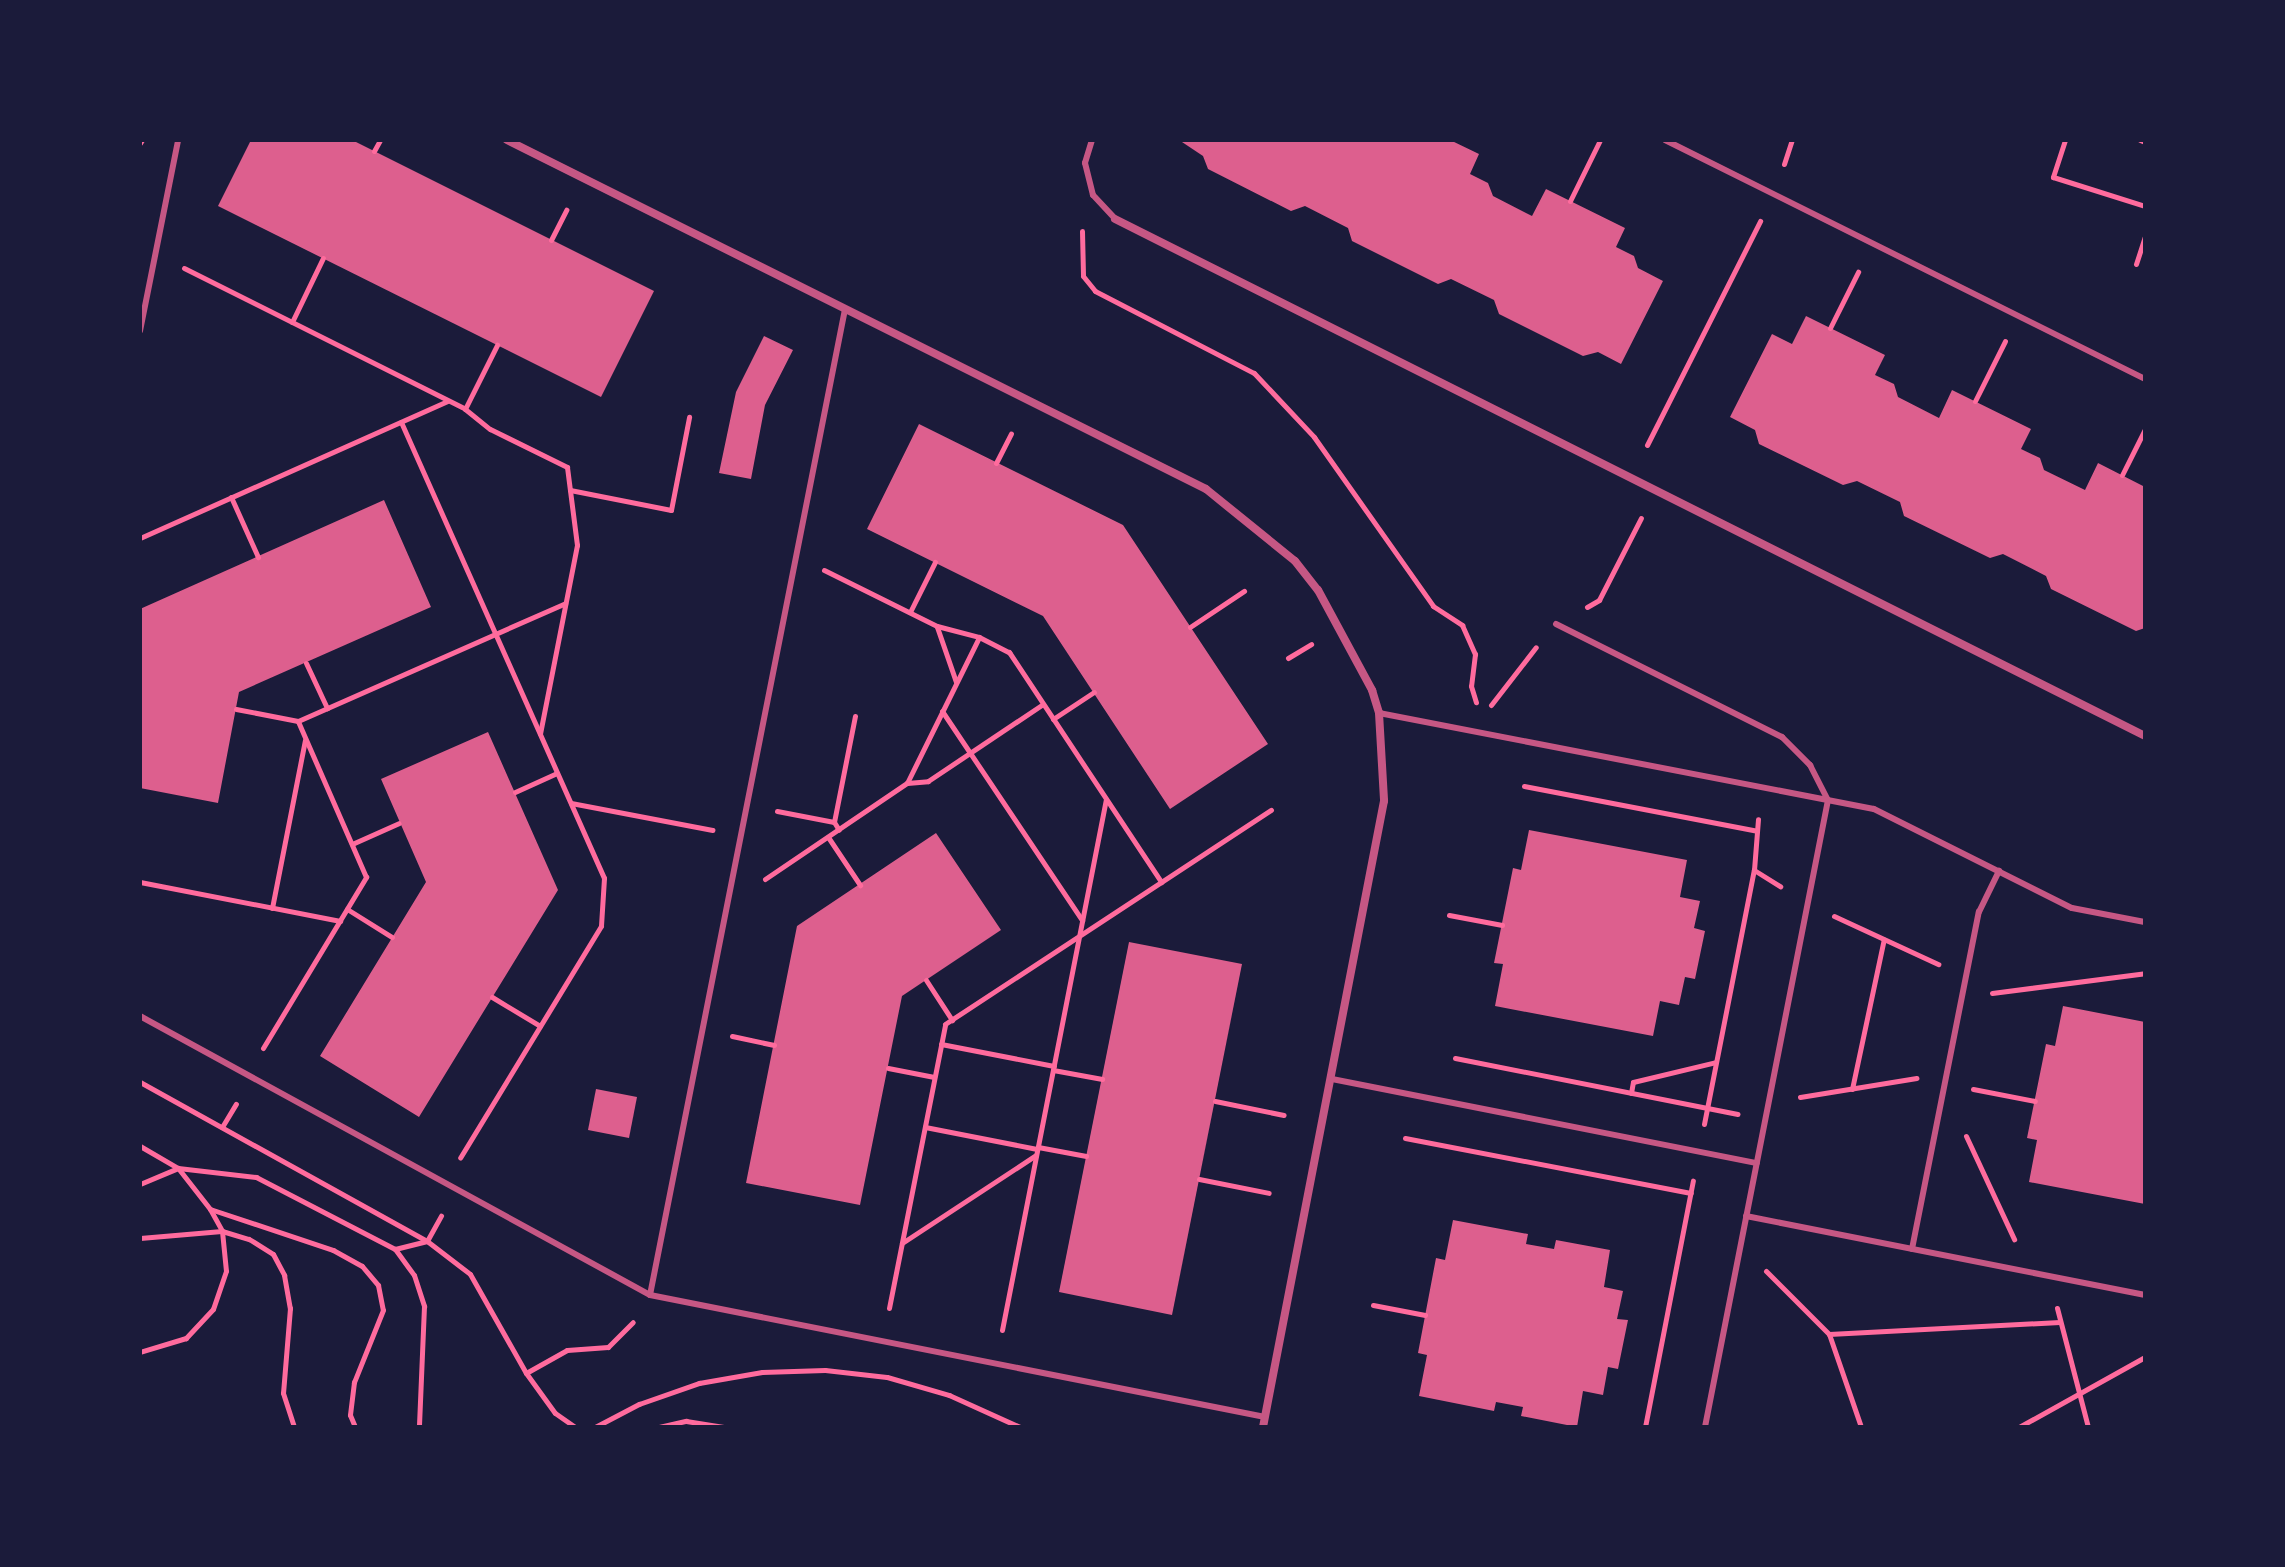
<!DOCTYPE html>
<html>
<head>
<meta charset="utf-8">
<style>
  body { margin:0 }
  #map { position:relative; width:2285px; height:1567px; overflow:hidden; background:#1b1b3a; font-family:"DM Sans",sans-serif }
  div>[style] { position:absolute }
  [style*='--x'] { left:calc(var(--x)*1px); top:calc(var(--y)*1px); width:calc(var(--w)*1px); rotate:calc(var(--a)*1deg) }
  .building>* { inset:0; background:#dd5f8e }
  .path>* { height:5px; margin:-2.5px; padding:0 2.5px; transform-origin:2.5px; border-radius:2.5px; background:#ff6b9d }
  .service>* { height:6px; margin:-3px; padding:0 3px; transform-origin:3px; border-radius:3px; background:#c65784 }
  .minor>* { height:8px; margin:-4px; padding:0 4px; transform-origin:4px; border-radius:4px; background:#c65784 }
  span { translate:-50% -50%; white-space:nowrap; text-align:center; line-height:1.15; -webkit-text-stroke:7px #1b1b3a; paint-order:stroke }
  .frame { position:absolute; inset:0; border:142px solid #1b1b3a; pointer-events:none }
</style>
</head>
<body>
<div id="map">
  <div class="building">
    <i style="clip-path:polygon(251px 140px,352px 140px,654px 291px,601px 397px,218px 206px)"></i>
    <i style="clip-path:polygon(1179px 140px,1450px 140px,1479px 154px,1470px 174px,1488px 183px,1493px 196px,1532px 216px,1546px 189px,1625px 228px,1616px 247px,1634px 256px,1638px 268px,1663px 281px,1621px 364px,1598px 352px,1583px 356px,1499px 314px,1494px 300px,1451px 279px,1438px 284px,1352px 241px,1348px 228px,1305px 206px,1291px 211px,1208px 169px,1203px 156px)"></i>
    <i style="clip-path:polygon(1806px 316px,1885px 355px,1875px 375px,1894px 384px,1898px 397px,1939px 418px,1952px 390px,2031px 429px,2021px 449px,2040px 458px,2044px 470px,2085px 490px,2098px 463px,2145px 487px,2145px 628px,2136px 631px,2051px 589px,2046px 576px,2003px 554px,1990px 558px,1904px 516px,1900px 502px,1857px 481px,1843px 485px,1759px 444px,1755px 430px,1730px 417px,1772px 334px,1792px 344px)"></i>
    <i style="clip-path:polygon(764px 336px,793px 350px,765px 405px,751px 479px,719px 473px,736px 392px)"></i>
    <i style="clip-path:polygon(919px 424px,1123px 525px,1268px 744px,1170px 809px,1043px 616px,867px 529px)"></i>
    <i style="clip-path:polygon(384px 500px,431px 607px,239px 692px,218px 803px,140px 788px,140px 609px)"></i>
    <i style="clip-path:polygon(488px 732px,558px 890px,419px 1117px,320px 1056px,426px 882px,381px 779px)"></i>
    <i style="clip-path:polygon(1529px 830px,1687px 860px,1680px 897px,1700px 901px,1694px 928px,1705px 931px,1695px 979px,1685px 977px,1679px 1005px,1660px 1001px,1653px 1036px,1495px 1006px,1503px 964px,1494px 963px,1513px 868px,1521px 870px)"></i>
    <i style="clip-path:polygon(936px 833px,1001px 930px,902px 996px,860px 1205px,746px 1183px,797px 926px)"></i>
    <i style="clip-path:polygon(1129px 942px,1242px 964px,1172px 1315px,1059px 1292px)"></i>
    <i style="clip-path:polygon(2063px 1006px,2145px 1022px,2145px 1204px,2029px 1182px,2037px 1140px,2027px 1138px,2046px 1044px,2055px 1046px)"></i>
    <i style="clip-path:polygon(596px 1089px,637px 1097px,629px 1138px,588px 1130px)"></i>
    <i style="clip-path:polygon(1453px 1220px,1528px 1234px,1526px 1244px,1554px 1249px,1556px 1240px,1610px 1250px,1604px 1287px,1623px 1291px,1617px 1319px,1628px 1320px,1618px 1369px,1608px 1367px,1603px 1395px,1583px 1391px,1577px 1427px,1521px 1416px,1523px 1407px,1496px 1402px,1494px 1411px,1419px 1396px,1427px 1355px,1418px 1353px,1436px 1258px,1445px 1260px)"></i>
  </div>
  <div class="path">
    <i style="--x:2065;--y:140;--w:39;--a:108"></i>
    <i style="--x:2053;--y:177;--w:96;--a:17.5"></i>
    <i style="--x:2140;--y:140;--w:5;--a:22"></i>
    <i style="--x:140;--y:143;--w:4;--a:-56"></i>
    <i style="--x:374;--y:151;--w:13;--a:-61"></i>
    <i style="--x:1784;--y:164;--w:25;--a:-72"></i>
    <i style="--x:1570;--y:201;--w:68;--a:-63.8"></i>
    <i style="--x:1082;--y:231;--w:45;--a:88.7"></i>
    <i style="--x:1083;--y:276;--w:19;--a:51"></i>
    <i style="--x:1095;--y:291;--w:179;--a:27.3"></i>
    <i style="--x:1254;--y:373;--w:88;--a:46.8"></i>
    <i style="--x:1314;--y:437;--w:207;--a:54.8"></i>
    <i style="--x:1433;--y:606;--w:35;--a:33"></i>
    <i style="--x:1462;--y:625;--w:32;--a:66"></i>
    <i style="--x:1475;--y:654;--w:32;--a:97"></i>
    <i style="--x:1471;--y:686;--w:17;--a:73"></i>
    <i style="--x:551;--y:240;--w:34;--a:-63"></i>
    <i style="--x:2136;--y:264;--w:28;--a:-72"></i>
    <i style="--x:184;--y:268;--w:314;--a:26.6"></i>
    <i style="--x:465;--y:409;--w:32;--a:39"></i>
    <i style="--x:490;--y:429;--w:86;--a:26.3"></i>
    <i style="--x:567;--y:467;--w:79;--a:82.7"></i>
    <i style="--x:577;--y:545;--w:192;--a:101.1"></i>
    <i style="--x:292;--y:322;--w:71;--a:-64.2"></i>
    <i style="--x:1830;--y:328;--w:63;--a:-63.4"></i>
    <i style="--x:1975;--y:401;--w:67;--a:-63.4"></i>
    <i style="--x:465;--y:409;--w:72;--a:-63.4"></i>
    <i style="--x:401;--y:422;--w:499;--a:66"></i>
    <i style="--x:604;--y:878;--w:48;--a:93.6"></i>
    <i style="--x:601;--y:926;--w:271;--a:121.3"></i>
    <i style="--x:1647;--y:445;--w:251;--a:-63.2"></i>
    <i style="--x:996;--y:463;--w:33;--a:-63"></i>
    <i style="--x:2122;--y:475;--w:51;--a:-63.4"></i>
    <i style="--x:570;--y:490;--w:103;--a:11.2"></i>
    <i style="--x:671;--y:510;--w:95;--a:-79"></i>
    <i style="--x:231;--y:497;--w:66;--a:65.8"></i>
    <i style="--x:140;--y:538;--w:336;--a:-24"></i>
    <i style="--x:824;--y:570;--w:126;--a:26.4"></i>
    <i style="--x:937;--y:626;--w:43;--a:14.7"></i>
    <i style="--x:979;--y:637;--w:34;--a:27"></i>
    <i style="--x:1009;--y:652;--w:276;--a:56.5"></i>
    <i style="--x:1587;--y:607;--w:14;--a:-30"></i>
    <i style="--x:1599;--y:600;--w:92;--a:-62.9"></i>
    <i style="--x:910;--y:612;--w:56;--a:-63.4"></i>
    <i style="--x:937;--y:627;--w:58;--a:70.9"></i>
    <i style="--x:1190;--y:627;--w:65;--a:-33.7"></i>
    <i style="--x:1288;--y:658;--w:27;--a:-31"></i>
    <i style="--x:306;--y:663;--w:50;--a:65"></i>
    <i style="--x:1491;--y:705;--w:73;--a:-52.2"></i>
    <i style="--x:236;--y:709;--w:63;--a:11"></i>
    <i style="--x:942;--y:711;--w:252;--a:56.2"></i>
    <i style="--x:1053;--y:719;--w:49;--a:-33.4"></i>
    <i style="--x:907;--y:783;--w:163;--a:-63.7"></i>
    <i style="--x:1524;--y:786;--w:237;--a:10.9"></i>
    <i style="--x:515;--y:792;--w:46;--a:-24.3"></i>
    <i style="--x:571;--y:803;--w:144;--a:10.8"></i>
    <i style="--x:777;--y:811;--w:58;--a:10.9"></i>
    <i style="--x:834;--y:822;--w:9;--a:58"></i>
    <i style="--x:834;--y:822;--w:108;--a:-78.8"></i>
    <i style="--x:828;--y:837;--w:58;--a:56.3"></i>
    <i style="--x:352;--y:844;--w:51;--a:-24.1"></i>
    <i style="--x:1754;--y:870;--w:31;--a:32"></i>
    <i style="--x:765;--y:879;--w:171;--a:-34.1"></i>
    <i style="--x:907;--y:783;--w:21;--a:-5"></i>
    <i style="--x:928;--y:781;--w:138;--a:-33.8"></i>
    <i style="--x:140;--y:882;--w:204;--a:11"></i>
    <i style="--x:272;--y:908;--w:171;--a:-78.9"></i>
    <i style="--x:347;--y:909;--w:53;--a:31.9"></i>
    <i style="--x:1449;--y:915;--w:54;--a:10.7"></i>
    <i style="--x:1834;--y:916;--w:115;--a:24.8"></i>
    <i style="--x:926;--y:980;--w:48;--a:57"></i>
    <i style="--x:1992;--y:993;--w:154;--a:-7.4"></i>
    <i style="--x:492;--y:997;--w:56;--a:31.1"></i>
    <i style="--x:732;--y:1036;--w:43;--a:12.1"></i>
    <i style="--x:941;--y:1044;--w:115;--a:11"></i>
    <i style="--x:263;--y:1048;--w:200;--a:-58.9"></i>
    <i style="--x:366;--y:877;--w:170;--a:-113.6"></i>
    <i style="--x:298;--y:721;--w:292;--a:-23.8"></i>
    <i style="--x:1455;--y:1058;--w:288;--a:11.2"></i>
    <i style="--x:888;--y:1068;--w:47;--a:11.1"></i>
    <i style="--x:1053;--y:1070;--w:50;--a:10.4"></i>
    <i style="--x:140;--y:1082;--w:328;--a:29"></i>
    <i style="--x:427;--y:1241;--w:54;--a:37.5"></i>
    <i style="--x:470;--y:1274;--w:114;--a:60.5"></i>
    <i style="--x:526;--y:1373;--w:49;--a:54.1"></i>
    <i style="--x:555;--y:1413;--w:24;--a:35"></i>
    <i style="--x:1852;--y:1089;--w:153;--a:-78"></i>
    <i style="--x:1973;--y:1089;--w:63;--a:11"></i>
    <i style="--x:1631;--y:1093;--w:11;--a:-80"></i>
    <i style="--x:1633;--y:1082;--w:85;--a:-13.5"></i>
    <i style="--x:1800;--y:1097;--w:118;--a:-9.3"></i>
    <i style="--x:1215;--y:1101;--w:70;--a:11.5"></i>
    <i style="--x:1704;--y:1124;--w:259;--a:-78.9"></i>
    <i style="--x:1754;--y:870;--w:51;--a:-85.5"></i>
    <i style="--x:222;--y:1127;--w:27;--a:-59"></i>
    <i style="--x:925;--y:1127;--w:114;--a:11.1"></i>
    <i style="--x:1966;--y:1136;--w:114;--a:65"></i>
    <i style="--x:1405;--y:1138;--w:291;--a:10.9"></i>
    <i style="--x:140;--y:1146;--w:44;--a:30.1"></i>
    <i style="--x:178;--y:1168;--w:52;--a:52"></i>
    <i style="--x:210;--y:1209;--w:25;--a:61"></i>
    <i style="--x:222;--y:1231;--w:40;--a:84.3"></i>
    <i style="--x:226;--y:1271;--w:40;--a:108.9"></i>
    <i style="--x:213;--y:1309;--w:40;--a:133"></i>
    <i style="--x:186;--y:1338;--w:48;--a:163.1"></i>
    <i style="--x:1038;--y:1147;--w:49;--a:10.6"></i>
    <i style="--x:1199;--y:1179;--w:71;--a:11.3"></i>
    <i style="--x:140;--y:1184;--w:41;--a:-22.8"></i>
    <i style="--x:178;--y:1168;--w:79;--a:6.6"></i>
    <i style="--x:256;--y:1177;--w:157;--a:27.4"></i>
    <i style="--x:395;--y:1249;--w:32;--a:54"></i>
    <i style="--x:414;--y:1275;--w:33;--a:72"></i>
    <i style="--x:424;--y:1306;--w:121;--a:92.4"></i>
    <i style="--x:210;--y:1209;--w:130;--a:18.4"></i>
    <i style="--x:333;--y:1250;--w:33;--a:29"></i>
    <i style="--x:362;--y:1266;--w:25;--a:50"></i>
    <i style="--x:378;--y:1285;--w:25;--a:79"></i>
    <i style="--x:383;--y:1310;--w:78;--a:111.9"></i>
    <i style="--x:354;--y:1382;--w:33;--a:97"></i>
    <i style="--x:350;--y:1415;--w:13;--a:67"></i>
    <i style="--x:140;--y:1238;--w:82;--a:-4.9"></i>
    <i style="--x:222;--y:1231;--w:28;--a:17"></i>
    <i style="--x:249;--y:1239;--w:28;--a:32"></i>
    <i style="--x:273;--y:1254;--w:24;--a:62"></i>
    <i style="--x:284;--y:1275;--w:34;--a:80"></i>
    <i style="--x:290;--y:1308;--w:85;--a:94.7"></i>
    <i style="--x:283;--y:1393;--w:36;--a:72"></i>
    <i style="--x:902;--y:1243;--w:160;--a:-33.3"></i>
    <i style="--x:395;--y:1249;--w:33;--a:-14"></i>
    <i style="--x:427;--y:1241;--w:29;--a:-61"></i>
    <i style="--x:1766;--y:1271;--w:89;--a:45"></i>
    <i style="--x:1829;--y:1334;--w:98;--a:71"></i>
    <i style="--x:1373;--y:1305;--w:53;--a:10.9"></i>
    <i style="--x:889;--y:1308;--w:289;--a:-78.8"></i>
    <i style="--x:945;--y:1024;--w:390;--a:-33.3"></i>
    <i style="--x:2057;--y:1308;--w:123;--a:75.4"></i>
    <i style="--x:1002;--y:1330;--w:541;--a:-78.92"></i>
    <i style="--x:1829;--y:1334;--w:231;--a:-3"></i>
    <i style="--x:526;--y:1373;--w:47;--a:-29.3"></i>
    <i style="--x:567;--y:1350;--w:41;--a:-4.2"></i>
    <i style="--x:608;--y:1347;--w:35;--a:-45"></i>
    <i style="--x:595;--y:1427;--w:50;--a:-27.6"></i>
    <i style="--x:639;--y:1404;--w:64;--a:-19.3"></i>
    <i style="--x:699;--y:1383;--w:64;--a:-9.9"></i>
    <i style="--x:762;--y:1372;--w:63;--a:-1.8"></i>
    <i style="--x:825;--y:1370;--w:62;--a:6.4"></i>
    <i style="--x:887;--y:1377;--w:65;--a:16.2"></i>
    <i style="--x:949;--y:1395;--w:78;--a:24.3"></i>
    <i style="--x:659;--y:1427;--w:28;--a:-13"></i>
    <i style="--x:686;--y:1421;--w:38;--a:9"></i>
    <i style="--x:1645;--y:1427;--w:251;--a:-79"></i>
    <i style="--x:2019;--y:1427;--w:144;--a:-29.1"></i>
  </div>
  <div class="service">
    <i style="--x:1092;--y:140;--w:24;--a:107"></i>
    <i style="--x:1085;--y:163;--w:33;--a:76"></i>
    <i style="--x:1093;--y:195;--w:33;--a:47"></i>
    <i style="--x:1665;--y:140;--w:536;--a:26.47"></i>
    <i style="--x:140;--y:331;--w:195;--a:-78.7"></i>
    <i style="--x:1556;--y:624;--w:253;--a:26.6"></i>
    <i style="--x:1782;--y:737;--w:40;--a:45"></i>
    <i style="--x:1810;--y:765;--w:39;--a:63"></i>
    <i style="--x:1828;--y:800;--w:639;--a:101.1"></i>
    <i style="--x:1379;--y:713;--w:504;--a:10.98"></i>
    <i style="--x:1874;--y:809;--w:221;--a:26.6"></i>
    <i style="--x:2072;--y:908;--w:74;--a:10.9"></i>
    <i style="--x:140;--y:1016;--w:581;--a:28.68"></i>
    <i style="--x:650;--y:1295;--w:627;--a:11.22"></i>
    <i style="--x:1332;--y:1079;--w:433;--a:11.2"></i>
    <i style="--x:1746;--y:1216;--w:407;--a:11.2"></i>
    <i style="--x:1912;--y:1249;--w:344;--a:-78.8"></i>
    <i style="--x:1979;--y:912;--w:46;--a:-64"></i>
    <i style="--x:650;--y:1295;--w:1005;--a:-78.81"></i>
  </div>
  <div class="minor">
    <i style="--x:507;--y:140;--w:781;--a:26.53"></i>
    <i style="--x:1206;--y:489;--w:114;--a:39"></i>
    <i style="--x:1295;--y:561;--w:37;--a:52"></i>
    <i style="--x:1318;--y:590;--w:114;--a:61.6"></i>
    <i style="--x:1372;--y:690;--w:24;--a:73"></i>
    <i style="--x:1379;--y:713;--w:88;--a:86.7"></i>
    <i style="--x:1384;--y:801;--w:638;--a:100.94"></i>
    <i style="--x:1115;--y:219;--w:1152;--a:26.65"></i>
  </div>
  <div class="frame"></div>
</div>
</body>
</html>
